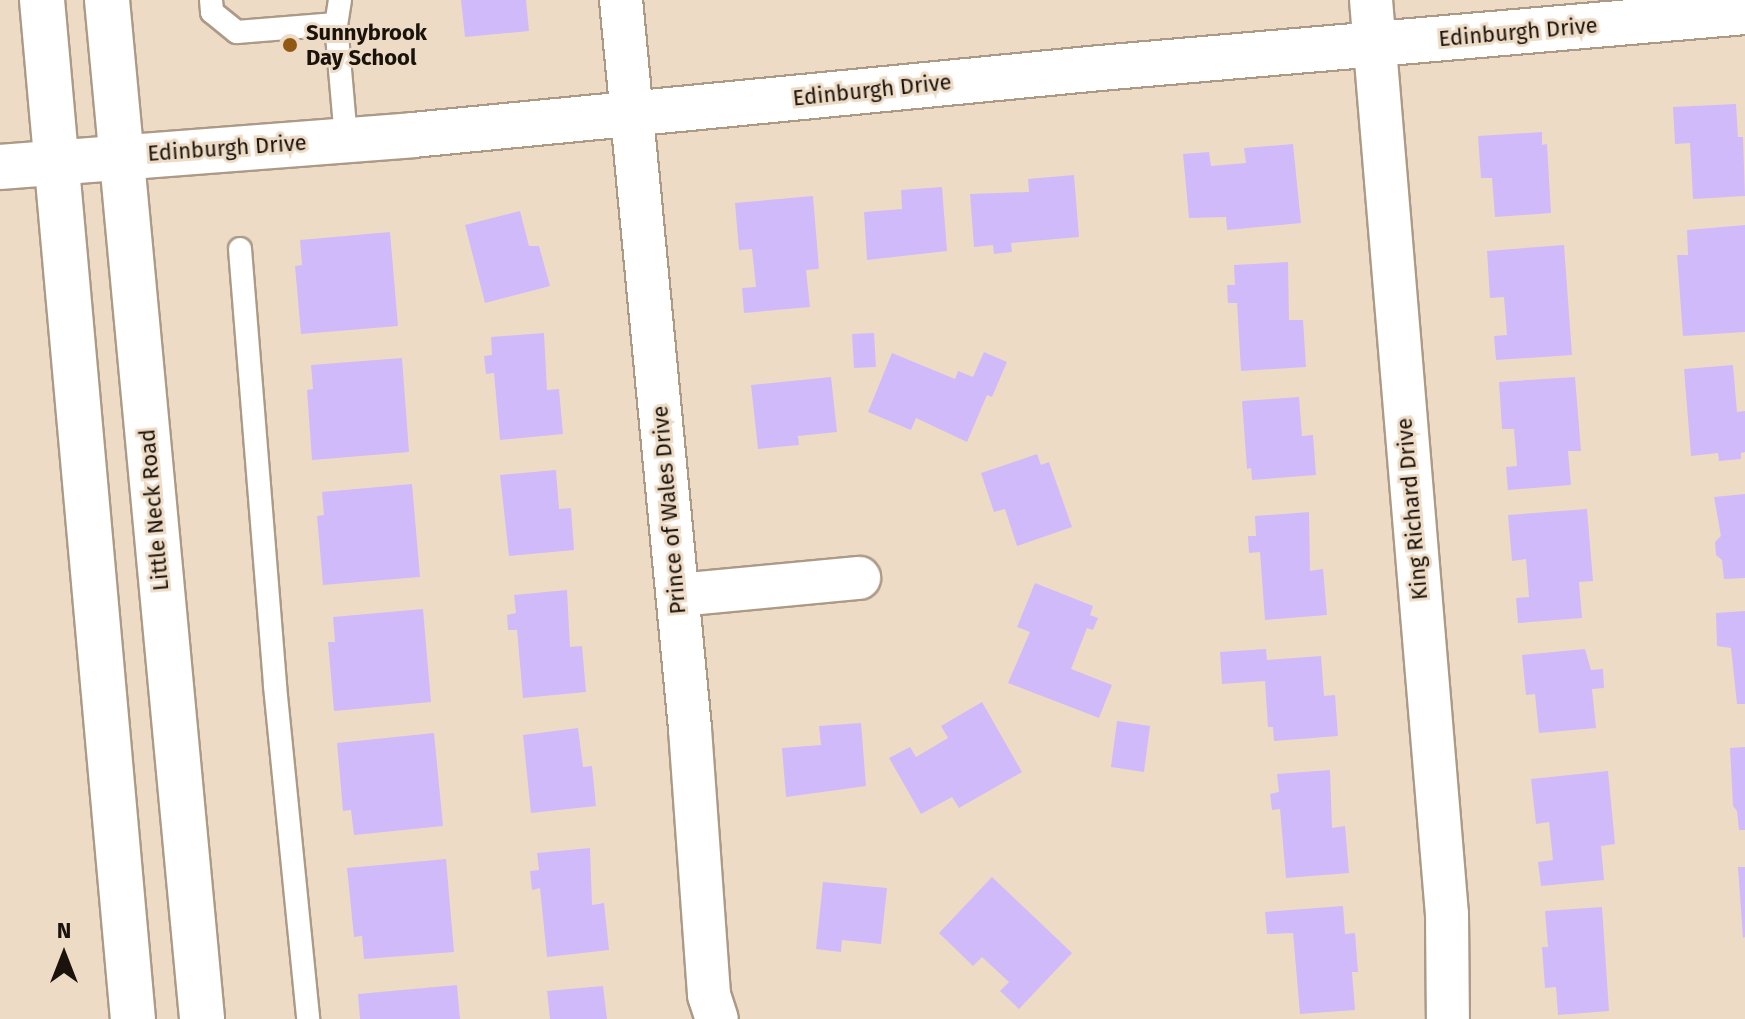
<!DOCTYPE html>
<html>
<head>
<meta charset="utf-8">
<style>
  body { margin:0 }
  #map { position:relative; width:1745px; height:1019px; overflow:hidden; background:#eedbc6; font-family:"Fira Sans",sans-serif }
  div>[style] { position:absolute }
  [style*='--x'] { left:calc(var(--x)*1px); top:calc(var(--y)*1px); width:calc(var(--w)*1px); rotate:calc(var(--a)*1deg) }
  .building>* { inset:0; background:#d1baf9 }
  .roads { filter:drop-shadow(2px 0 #ac9a87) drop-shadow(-2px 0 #ac9a87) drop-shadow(0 2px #ac9a87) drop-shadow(0 -2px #ac9a87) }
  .lane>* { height:22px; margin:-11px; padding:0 11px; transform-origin:11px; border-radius:11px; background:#fff }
  .street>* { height:42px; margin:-21px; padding:0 21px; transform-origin:21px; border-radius:21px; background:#fff }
  .secondary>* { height:44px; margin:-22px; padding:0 22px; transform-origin:22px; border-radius:22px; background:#fff }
  .dots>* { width:22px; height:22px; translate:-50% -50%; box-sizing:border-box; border:4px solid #eedbc6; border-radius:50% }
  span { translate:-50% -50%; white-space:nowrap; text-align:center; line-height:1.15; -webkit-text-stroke:6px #eedbc6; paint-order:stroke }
  .poi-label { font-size:22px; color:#19130c; font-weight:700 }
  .left { translate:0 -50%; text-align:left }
  .street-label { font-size:22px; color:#19130c }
  .north { position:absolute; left:24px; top:915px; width:80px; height:80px; -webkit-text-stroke:6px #eedbc6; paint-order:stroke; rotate:0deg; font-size:22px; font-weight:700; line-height:32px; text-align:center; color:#19130c }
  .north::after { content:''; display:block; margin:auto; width:28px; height:36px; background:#19130c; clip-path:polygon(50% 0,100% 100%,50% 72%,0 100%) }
</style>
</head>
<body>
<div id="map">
  <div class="building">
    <i style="clip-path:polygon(461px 0,526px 0,529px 31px,465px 37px)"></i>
    <i style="clip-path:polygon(1736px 104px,1738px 137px,1743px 137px,1745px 196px,1693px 199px,1690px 143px,1675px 144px,1673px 107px)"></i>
    <i style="clip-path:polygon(1542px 132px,1542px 145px,1547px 144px,1551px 213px,1495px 217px,1492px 178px,1481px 178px,1478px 136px)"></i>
    <i style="clip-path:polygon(1293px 144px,1301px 223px,1227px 230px,1226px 217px,1189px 218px,1183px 154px,1209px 152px,1211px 166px,1246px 163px,1244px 148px)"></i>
    <i style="clip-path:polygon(1074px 175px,1079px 237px,1011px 243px,1012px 252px,994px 254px,993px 245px,974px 247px,970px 194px,1029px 192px,1028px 179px)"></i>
    <i style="clip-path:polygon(942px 187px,947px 251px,867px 260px,864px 212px,902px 209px,901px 190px)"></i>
    <i style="clip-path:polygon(813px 196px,819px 269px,806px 270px,810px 307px,744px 313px,742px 288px,756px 287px,752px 249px,739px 250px,735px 203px)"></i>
    <i style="clip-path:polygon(520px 211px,529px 246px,539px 246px,550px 286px,485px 303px,465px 225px)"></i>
    <i style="clip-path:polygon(1745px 225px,1745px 332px,1683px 336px,1677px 255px,1688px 255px,1687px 230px)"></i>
    <i style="clip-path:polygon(390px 232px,398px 326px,301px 334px,295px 266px,302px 265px,300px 240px)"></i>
    <i style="clip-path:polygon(1564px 245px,1572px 355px,1496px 360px,1494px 336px,1507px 335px,1504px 297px,1490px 298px,1487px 251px)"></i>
    <i style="clip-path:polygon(1288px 262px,1289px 320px,1303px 320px,1306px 367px,1241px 371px,1237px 303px,1228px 303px,1227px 285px,1235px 285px,1234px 265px)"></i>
    <i style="clip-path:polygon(544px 333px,547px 390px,559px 389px,563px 434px,500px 440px,494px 373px,486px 374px,484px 356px,492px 355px,491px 337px)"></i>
    <i style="clip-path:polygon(874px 333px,876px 367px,854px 368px,852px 334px)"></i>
    <i style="clip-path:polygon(984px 352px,1007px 362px,992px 397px,987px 395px,967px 442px,916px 418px,911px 430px,868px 412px,892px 353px,955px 379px,958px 371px,973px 377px)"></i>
    <i style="clip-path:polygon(402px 358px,409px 452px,312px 460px,307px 390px,313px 389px,311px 365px)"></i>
    <i style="clip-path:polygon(1733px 365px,1737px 412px,1745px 411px,1745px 452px,1741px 453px,1741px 459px,1719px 461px,1718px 453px,1691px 456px,1684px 369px)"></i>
    <i style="clip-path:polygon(831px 377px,837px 432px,798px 436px,799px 445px,758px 449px,751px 385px)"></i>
    <i style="clip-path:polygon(1575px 377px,1581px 451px,1568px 451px,1571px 485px,1508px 490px,1506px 467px,1517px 466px,1514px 429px,1502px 429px,1499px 382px)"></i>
    <i style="clip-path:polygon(1299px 397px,1302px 436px,1313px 435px,1316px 475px,1252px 480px,1251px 468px,1247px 469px,1242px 401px)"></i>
    <i style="clip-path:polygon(1037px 454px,1041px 465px,1049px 462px,1072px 527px,1017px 546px,1005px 509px,994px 512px,981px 473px)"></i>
    <i style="clip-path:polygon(556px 470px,559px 509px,571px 508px,574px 550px,509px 556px,500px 475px)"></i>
    <i style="clip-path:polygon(412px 484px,420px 577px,323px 585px,317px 516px,324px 515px,322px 492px)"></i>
    <i style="clip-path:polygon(1745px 494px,1745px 578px,1724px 579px,1722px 560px,1716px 555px,1715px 542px,1721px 536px,1714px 497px)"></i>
    <i style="clip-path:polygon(1587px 509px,1593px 581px,1579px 582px,1582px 618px,1518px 623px,1516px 598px,1529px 597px,1526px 559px,1512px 561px,1508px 515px)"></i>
    <i style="clip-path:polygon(1309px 512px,1310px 571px,1323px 569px,1327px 615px,1265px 620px,1260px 552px,1249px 553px,1248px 536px,1256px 536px,1255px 516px)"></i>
    <i style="clip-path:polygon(1035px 583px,1093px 606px,1090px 615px,1098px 618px,1093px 630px,1087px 628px,1071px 669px,1112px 685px,1099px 718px,1008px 683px,1030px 632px,1017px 627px)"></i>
    <i style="clip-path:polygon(567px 590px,570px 647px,582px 646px,586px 692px,523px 698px,517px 630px,508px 630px,507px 615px,516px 613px,514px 595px)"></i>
    <i style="clip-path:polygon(423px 609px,431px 702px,334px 711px,328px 642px,335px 642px,333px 617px)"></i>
    <i style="clip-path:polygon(1745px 611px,1745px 704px,1737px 704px,1731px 648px,1717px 646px,1716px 613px)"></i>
    <i style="clip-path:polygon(1266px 649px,1267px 660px,1321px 656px,1324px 696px,1335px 695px,1338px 736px,1274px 741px,1273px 727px,1268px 727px,1265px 681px,1222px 684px,1220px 652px)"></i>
    <i style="clip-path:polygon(1585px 649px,1591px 670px,1603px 669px,1604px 688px,1592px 689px,1596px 728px,1539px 733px,1535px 694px,1526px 695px,1522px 655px)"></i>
    <i style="clip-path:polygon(982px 702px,1022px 772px,959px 808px,952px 797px,921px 814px,889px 758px,910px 747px,916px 757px,948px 738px,941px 726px)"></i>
    <i style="clip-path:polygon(1117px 721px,1150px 726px,1144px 772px,1111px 767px)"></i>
    <i style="clip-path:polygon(861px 723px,866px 786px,786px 797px,782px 748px,821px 745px,819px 726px)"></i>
    <i style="clip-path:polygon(578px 728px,583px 767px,592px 766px,596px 806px,531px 813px,523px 735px)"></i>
    <i style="clip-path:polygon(434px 733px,443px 826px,354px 835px,351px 810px,343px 811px,337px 743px)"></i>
    <i style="clip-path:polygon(1745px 747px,1745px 830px,1739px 830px,1737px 811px,1733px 806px,1730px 748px)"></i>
    <i style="clip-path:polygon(1330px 770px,1332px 828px,1345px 826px,1349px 873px,1286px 878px,1280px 809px,1272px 810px,1270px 794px,1279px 792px,1277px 774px)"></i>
    <i style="clip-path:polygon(1608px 771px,1615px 844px,1601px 846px,1604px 880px,1541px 886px,1538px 862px,1553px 860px,1549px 822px,1536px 824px,1531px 779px)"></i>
    <i style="clip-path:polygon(590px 848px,592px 905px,604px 903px,609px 950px,547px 957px,540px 888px,532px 890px,530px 871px,539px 870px,537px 853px)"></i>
    <i style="clip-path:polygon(446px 859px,454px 952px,364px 959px,362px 936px,354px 937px,347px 868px)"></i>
    <i style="clip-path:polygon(1738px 867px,1745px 867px,1745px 937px,1743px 938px)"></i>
    <i style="clip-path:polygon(992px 877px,1072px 953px,1019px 1009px,1000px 991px,1009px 982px,982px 957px,973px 966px,939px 933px)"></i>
    <i style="clip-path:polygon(823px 882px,887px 888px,881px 944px,842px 940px,841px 952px,816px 949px)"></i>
    <i style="clip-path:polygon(1343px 906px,1345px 934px,1355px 933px,1358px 972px,1352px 972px,1355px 1010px,1300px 1014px,1293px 933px,1267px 934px,1265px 912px)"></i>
    <i style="clip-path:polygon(1602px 907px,1609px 1011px,1558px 1015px,1556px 987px,1545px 988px,1542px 947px,1548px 947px,1545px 911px)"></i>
    <i style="clip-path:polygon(457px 985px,460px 1019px,360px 1019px,358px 994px)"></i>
    <i style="clip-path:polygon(603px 986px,607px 1019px,550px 1019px,547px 991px)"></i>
  </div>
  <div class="roads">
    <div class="lane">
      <i style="--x:211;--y:0;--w:12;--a:85"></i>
      <i style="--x:212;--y:12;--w:32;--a:39"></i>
      <i style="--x:237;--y:32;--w:99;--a:-4.6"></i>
      <i style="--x:340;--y:0;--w:24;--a:99"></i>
      <i style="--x:336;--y:24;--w:115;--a:85"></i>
      <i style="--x:240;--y:249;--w:438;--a:85.4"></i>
      <i style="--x:275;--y:686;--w:335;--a:84.3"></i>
    </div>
    <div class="street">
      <i style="--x:621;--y:0;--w:732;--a:84.59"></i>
      <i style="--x:690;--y:729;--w:267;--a:85.9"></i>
      <i style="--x:709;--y:995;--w:25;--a:72"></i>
      <i style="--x:1371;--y:0;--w:917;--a:85.25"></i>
      <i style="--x:1447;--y:914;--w:105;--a:89.5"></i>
      <i style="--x:678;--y:595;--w:182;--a:-5.4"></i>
    </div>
    <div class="secondary">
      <i style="--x:42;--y:0;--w:1023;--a:84.9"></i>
      <i style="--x:107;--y:0;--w:1023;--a:84.67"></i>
      <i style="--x:0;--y:167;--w:414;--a:-4.4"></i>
      <i style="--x:413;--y:135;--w:690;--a:-5.57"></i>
      <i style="--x:1100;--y:68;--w:647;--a:-4.96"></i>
    </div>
  </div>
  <div class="dots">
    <i style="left:290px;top:45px;background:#925915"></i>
  </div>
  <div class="poi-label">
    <span class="left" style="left:306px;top:45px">Sunnybrook<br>Day School</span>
  </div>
  <div class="street-label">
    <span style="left:1518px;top:32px;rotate:-5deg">Edinburgh Drive</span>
    <span style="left:872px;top:90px;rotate:-6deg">Edinburgh Drive</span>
    <span style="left:227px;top:148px;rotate:-4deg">Edinburgh Drive</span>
    <span style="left:1412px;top:509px;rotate:-95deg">King Richard Drive</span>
    <span style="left:154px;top:510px;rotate:-95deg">Little Neck Road</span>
    <span style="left:669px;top:510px;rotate:-95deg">Prince of Wales Drive</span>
  </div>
  <div class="north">N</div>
</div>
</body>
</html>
